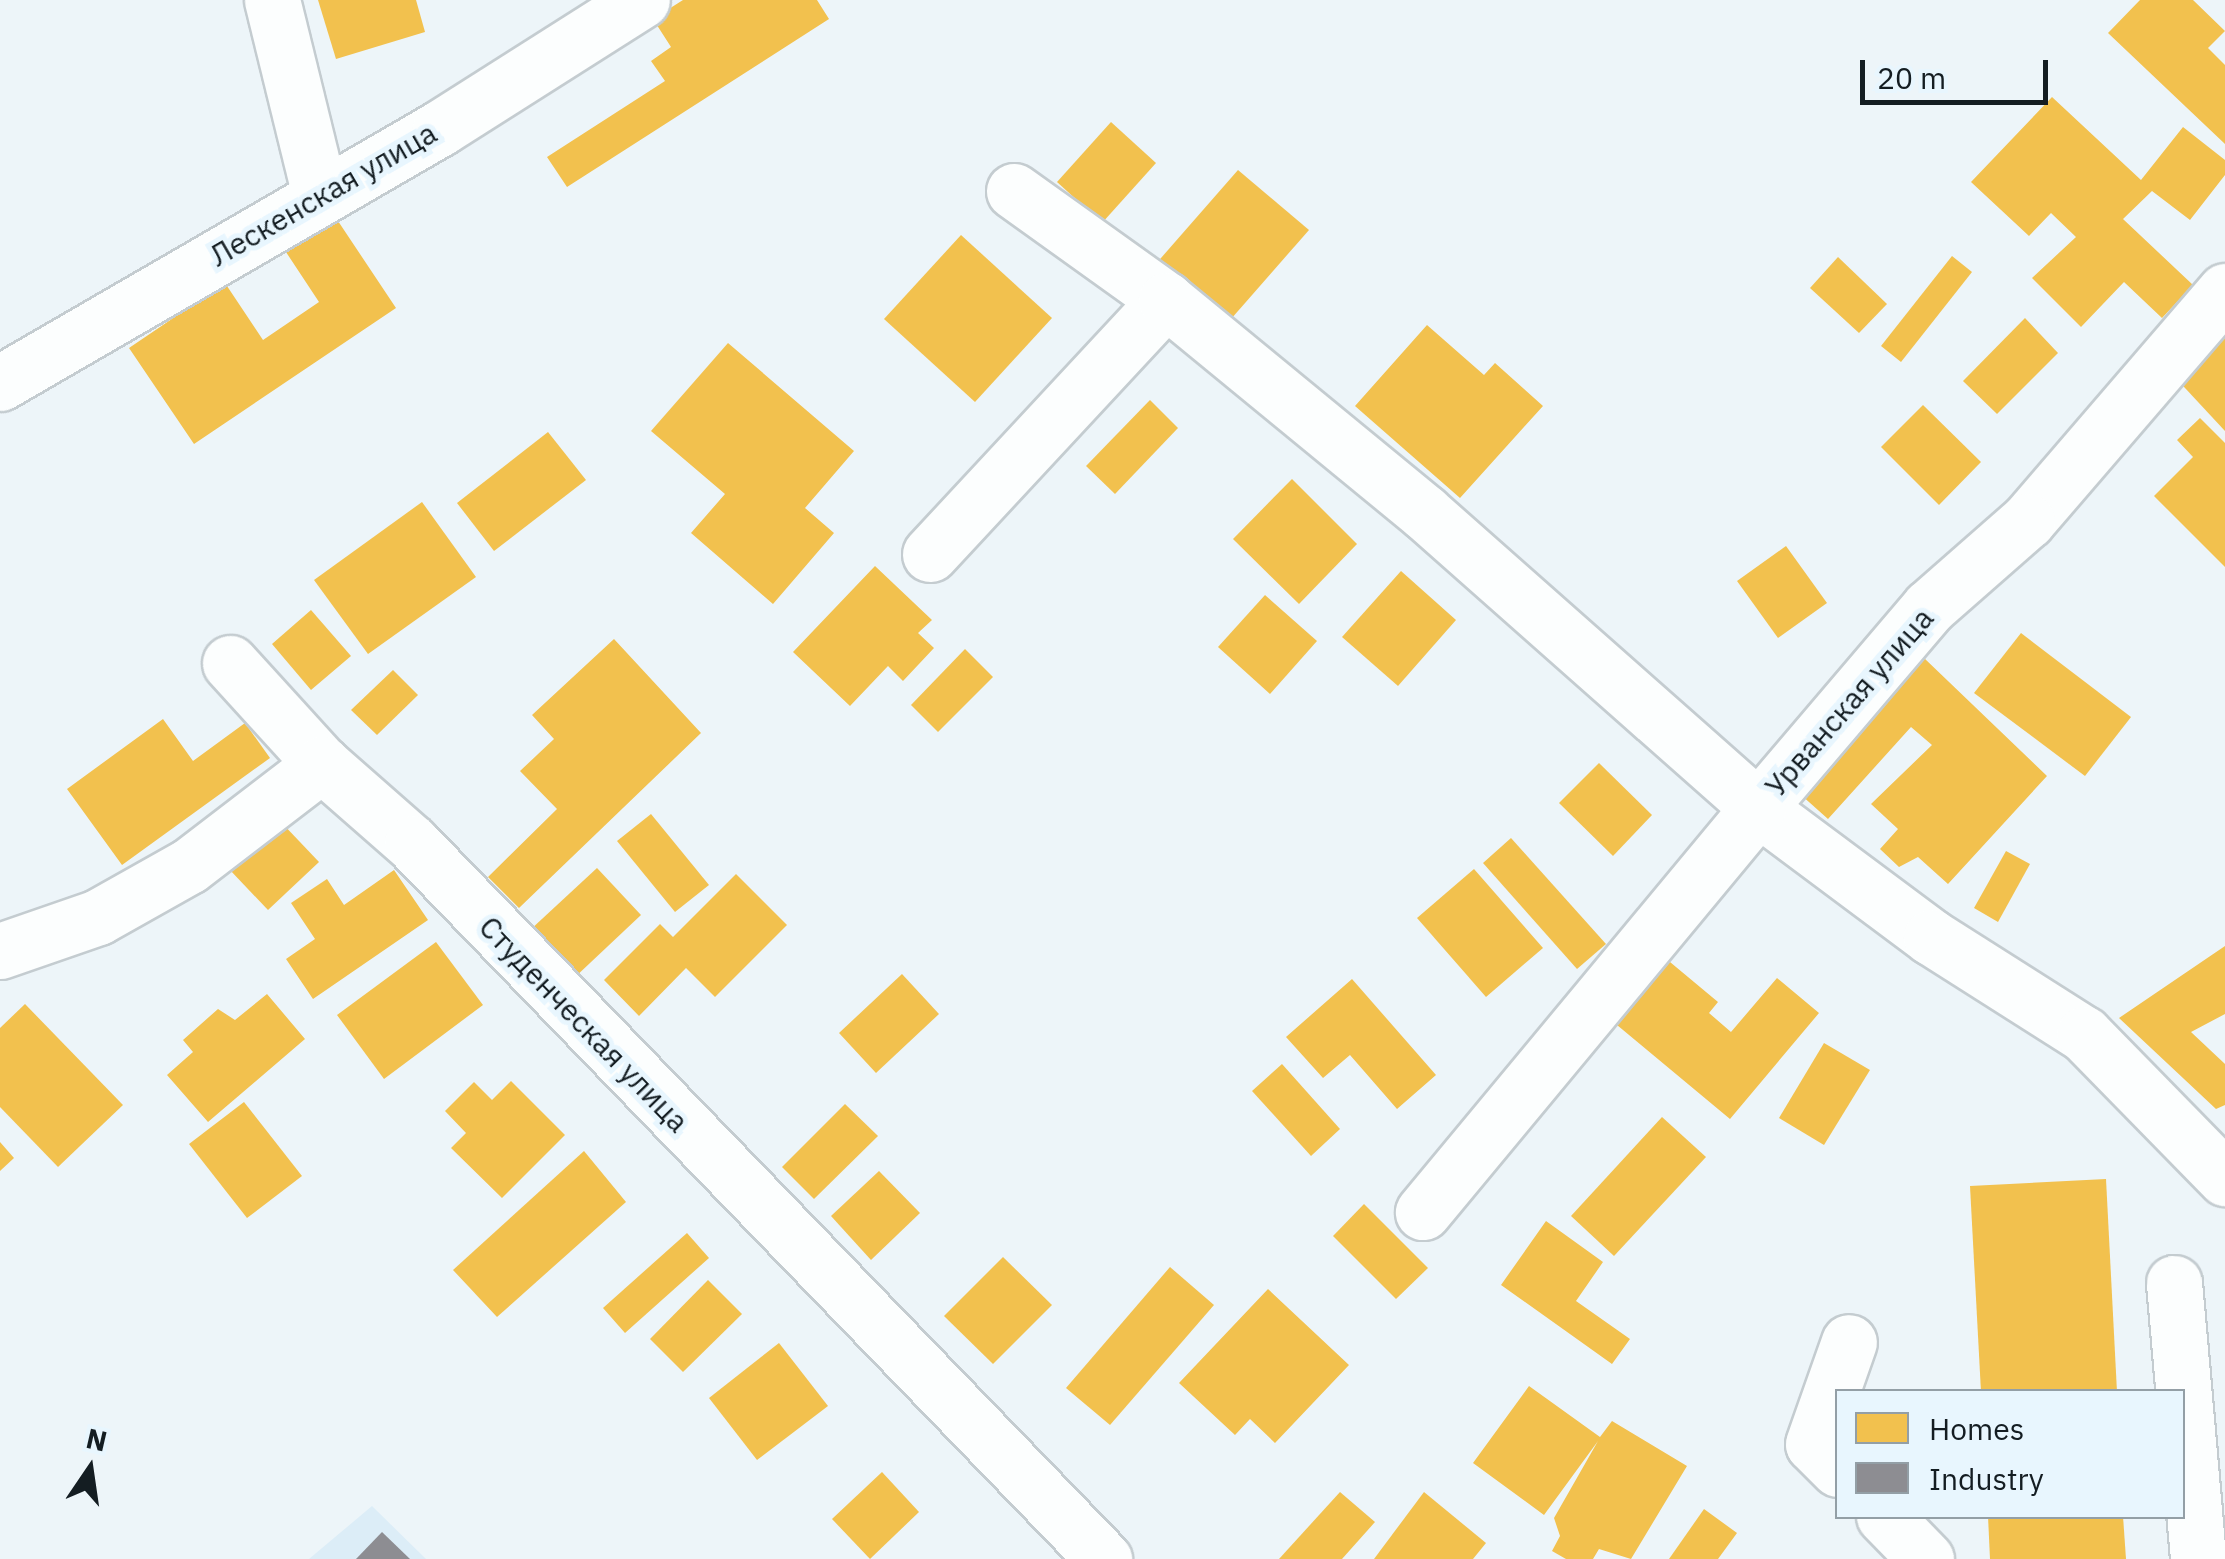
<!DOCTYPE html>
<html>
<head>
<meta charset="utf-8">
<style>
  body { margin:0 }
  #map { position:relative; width:2225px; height:1559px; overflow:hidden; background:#edf5f9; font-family:"IBM Plex Sans",sans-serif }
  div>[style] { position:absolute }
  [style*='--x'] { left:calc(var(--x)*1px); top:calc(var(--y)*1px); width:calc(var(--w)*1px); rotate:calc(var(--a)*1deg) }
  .built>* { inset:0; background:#dcedf7 }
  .homes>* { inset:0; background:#f2c14e }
  .industry>* { inset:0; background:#8d8d92 }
  .roads { filter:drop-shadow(2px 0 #c4ccd0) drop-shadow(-2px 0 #c4ccd0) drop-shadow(0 2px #c4ccd0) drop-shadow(0 -2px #c4ccd0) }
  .minor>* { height:55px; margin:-27.5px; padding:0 27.5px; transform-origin:27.5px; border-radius:27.5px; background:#fcfefe }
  span { translate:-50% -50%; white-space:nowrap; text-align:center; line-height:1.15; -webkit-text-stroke:10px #e8f6fe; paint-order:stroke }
  .street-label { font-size:30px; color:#141d22 }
  .legend { position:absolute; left:1835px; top:1389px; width:350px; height:130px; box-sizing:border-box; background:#e8f6fe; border:2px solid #939fa6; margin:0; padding:12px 18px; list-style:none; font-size:30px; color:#141d22 }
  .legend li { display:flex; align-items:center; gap:20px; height:50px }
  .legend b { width:50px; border:2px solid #939fa6 }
  .north { position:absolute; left:40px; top:1419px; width:100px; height:100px; -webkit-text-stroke:8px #e8f6fe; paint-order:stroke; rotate:13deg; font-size:28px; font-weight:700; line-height:40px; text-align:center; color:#141d22 }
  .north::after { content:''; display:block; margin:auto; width:35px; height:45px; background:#141d22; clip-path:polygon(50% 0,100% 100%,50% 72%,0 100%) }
  .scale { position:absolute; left:1860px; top:60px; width:188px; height:45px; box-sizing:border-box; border:5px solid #141d22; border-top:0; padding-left:12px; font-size:30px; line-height:35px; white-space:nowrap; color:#141d22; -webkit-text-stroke:8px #e8f6fe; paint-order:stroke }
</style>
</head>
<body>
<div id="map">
  <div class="built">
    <i style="clip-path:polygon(372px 1506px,426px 1559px,309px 1559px)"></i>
  </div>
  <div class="homes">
    <i style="clip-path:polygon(318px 0,416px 0,425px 32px,336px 59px)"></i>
    <i style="clip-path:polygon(683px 0,817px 0,829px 19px,567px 187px,547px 157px,665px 81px,651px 61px,671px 47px,653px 19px)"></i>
    <i style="clip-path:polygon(2140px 0,2193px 0,2225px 31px,2208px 48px,2225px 65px,2225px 144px,2108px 33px)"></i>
    <i style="clip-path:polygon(2052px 97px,2141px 180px,2183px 127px,2225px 160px,2225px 175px,2190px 220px,2152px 191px,2123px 219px,2193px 285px,2162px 318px,2124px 282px,2081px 327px,2032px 278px,2076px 237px,2051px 213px,2029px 236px,1971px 182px)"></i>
    <i style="clip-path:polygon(1111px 122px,1156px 163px,1102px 223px,1057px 182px)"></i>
    <i style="clip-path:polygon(1238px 170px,1309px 230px,1224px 327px,1154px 266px)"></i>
    <i style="clip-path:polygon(332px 212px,396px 308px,194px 444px,129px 348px,225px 283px,263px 340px,319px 302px,282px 246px)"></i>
    <i style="clip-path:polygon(961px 235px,1052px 318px,975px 402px,884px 319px)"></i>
    <i style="clip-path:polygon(1952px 256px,1972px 272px,1901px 362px,1881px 346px)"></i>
    <i style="clip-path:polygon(1838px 257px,1887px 304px,1859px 333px,1810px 288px)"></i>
    <i style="clip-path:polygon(2025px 318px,2058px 353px,1997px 414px,1963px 381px)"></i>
    <i style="clip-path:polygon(1427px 325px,1484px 375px,1495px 363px,1543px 406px,1460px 498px,1355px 406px)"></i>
    <i style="clip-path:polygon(2225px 325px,2225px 431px,2172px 374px)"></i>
    <i style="clip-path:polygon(728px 343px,854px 451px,805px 508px,834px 533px,773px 604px,691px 533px,725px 494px,651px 431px)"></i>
    <i style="clip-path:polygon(1150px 400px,1178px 428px,1115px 494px,1086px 466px)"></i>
    <i style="clip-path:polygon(1923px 405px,1981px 462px,1939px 505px,1881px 447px)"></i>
    <i style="clip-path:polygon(2200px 418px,2225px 443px,2225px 567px,2154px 496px,2193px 457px,2177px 440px)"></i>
    <i style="clip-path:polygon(548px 432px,586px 480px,494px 551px,457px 503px)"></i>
    <i style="clip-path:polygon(1292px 479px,1357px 544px,1299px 604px,1233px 539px)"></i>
    <i style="clip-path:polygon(422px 502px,476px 577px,368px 654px,314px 580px)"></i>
    <i style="clip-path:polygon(1786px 546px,1827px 603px,1778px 638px,1737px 581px)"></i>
    <i style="clip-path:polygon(875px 566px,932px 620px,918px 633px,934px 648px,903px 681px,888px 666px,850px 706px,793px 652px)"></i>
    <i style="clip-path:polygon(1401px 571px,1456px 620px,1398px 686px,1342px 637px)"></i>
    <i style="clip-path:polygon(1265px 595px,1317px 641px,1270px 694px,1218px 647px)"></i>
    <i style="clip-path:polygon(311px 610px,351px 656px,311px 690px,272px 644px)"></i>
    <i style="clip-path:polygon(2021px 633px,2131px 717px,2085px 776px,1974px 693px)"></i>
    <i style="clip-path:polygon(614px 639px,701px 733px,519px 908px,488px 877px,557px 809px,520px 771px,554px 739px,532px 715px)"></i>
    <i style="clip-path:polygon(965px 649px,993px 677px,938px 732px,911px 705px)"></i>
    <i style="clip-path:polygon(1924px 658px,2047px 776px,1948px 884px,1918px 857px,1899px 867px,1880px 849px,1898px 829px,1871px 804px,1932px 745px,1911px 727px,1828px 819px,1800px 794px)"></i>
    <i style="clip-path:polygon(393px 670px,418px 695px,377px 735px,351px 710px)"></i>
    <i style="clip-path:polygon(163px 719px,193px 761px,245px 723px,270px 758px,122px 865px,67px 789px)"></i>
    <i style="clip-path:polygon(1599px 763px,1652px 815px,1613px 856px,1559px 803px)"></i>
    <i style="clip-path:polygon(651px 814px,709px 885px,675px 912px,617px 841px)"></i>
    <i style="clip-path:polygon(280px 821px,319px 862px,268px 910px,229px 869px)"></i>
    <i style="clip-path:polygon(1511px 838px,1606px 944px,1577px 969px,1483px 863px)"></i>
    <i style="clip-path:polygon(2006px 851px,2030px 864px,1998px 922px,1974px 908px)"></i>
    <i style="clip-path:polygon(597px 868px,641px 915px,573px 979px,529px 931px)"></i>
    <i style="clip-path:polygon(1474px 869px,1543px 948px,1486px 997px,1417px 918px)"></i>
    <i style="clip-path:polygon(394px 870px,428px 920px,313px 999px,286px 959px,315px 939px,291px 903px,327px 879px,344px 905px)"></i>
    <i style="clip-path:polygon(736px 874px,787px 925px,715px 997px,686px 968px,639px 1016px,604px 980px,660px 924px,673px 937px)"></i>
    <i style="clip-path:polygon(436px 942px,483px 1005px,384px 1079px,337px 1015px)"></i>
    <i style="clip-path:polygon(2225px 946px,2225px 1014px,2191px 1032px,2225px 1064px,2225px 1105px,2216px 1109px,2119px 1018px)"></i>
    <i style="clip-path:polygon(1664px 957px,1718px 1002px,1709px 1013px,1731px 1032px,1777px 978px,1819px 1013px,1730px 1119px,1611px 1020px)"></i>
    <i style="clip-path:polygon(902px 974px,939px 1014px,876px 1073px,839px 1033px)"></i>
    <i style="clip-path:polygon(1352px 979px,1436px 1075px,1397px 1109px,1350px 1055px,1323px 1078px,1286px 1037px)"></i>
    <i style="clip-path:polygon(267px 994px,305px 1039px,208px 1122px,167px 1075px,193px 1052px,183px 1040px,218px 1009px,235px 1020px)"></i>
    <i style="clip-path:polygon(25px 1004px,123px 1105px,58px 1167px,0 1107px,0 1028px)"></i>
    <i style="clip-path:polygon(1824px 1043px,1870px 1070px,1824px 1145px,1779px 1118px)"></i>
    <i style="clip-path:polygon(1282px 1064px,1340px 1129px,1311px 1156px,1252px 1091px)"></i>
    <i style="clip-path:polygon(511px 1081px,565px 1135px,502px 1198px,451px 1148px,466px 1133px,445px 1111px,474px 1082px,492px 1100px)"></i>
    <i style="clip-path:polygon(244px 1102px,302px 1176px,247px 1218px,189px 1144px)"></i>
    <i style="clip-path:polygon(845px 1104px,878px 1136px,814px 1199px,782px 1167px)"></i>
    <i style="clip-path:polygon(1662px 1117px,1706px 1157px,1614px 1256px,1571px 1216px)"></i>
    <i style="clip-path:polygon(0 1142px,14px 1158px,0 1171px)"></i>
    <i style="clip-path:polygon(584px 1151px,626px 1202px,497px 1317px,453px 1270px)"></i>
    <i style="clip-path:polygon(879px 1171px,920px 1213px,871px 1260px,831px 1216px)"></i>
    <i style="clip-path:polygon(2106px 1179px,2117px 1392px,1981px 1392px,1970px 1186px)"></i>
    <i style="clip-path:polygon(1364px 1204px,1428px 1268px,1396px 1299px,1333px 1236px)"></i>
    <i style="clip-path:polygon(1546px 1221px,1603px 1262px,1576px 1301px,1630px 1339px,1612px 1364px,1501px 1285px)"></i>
    <i style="clip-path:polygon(687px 1233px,709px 1258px,625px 1333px,603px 1308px)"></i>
    <i style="clip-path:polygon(1003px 1257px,1052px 1305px,993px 1364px,944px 1316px)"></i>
    <i style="clip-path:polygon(1170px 1267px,1214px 1305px,1110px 1425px,1066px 1388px)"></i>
    <i style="clip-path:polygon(708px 1280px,742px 1314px,683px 1372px,650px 1339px)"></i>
    <i style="clip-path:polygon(1268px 1289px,1349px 1365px,1275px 1443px,1250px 1419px,1235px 1435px,1179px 1383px)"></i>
    <i style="clip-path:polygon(779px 1343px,828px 1406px,757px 1460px,709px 1398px)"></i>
    <i style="clip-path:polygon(1529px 1386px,1600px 1437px,1612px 1421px,1687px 1466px,1631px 1559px,1599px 1549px,1593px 1559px,1566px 1559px,1552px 1551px,1560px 1536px,1554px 1518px,1598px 1441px,1544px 1515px,1473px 1463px)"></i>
    <i style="clip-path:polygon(882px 1472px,919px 1512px,870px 1559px,832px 1519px)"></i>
    <i style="clip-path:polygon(1340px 1492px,1375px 1522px,1342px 1559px,1279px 1559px)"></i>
    <i style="clip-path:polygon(1424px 1492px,1486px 1543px,1473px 1559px,1374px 1559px)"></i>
    <i style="clip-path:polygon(1704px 1509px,1737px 1533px,1718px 1559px,1669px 1559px)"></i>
    <i style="clip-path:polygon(1988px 1516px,2123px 1516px,2126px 1559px,1990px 1559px)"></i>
  </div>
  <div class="industry">
    <i style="clip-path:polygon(382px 1532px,410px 1559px,356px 1559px)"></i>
  </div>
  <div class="roads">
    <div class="minor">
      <i style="--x:272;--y:0;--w:202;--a:76.2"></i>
      <i style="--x:1014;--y:191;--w:187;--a:35.6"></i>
      <i style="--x:2225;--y:291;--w:303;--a:130.7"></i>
      <i style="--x:2027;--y:521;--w:130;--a:138.7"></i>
      <i style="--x:1929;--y:607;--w:264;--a:130.4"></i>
      <i style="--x:1758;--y:808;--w:216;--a:36.7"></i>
      <i style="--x:1931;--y:937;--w:181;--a:32.4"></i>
      <i style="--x:2084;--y:1034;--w:202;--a:45.6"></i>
      <i style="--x:0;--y:383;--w:509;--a:-30.09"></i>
      <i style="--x:440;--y:128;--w:239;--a:-32.4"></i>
      <i style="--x:930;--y:554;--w:347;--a:-47.1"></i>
      <i style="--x:1166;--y:300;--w:334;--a:39.4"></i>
      <i style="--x:1424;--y:512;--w:446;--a:41.5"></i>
      <i style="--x:1758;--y:808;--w:525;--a:129.67"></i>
      <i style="--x:230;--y:663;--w:137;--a:47.7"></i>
      <i style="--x:0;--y:951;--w:104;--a:-19.1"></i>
      <i style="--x:98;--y:917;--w:104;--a:-29.3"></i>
      <i style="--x:189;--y:866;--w:168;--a:-37.5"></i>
      <i style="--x:322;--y:764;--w:120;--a:41.3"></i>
      <i style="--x:412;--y:843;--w:996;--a:45.98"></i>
      <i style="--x:2174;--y:1283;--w:277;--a:85"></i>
      <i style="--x:1838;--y:1469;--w:35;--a:-135"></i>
      <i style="--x:1813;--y:1444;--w:108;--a:-70.6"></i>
      <i style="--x:1884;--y:1516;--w:60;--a:45.7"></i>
    </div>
  </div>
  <div class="street-label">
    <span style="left:323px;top:194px;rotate:-30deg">Лескенская улица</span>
    <span style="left:1849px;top:702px;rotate:-49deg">Урванская улица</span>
    <span style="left:584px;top:1024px;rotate:46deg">Студенческая улица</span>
  </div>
  <ul class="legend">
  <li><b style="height:28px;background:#f2c14e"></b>Homes</li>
  <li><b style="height:28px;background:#8d8d92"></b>Industry</li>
  </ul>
  <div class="north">N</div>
  <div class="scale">20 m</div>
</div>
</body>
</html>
